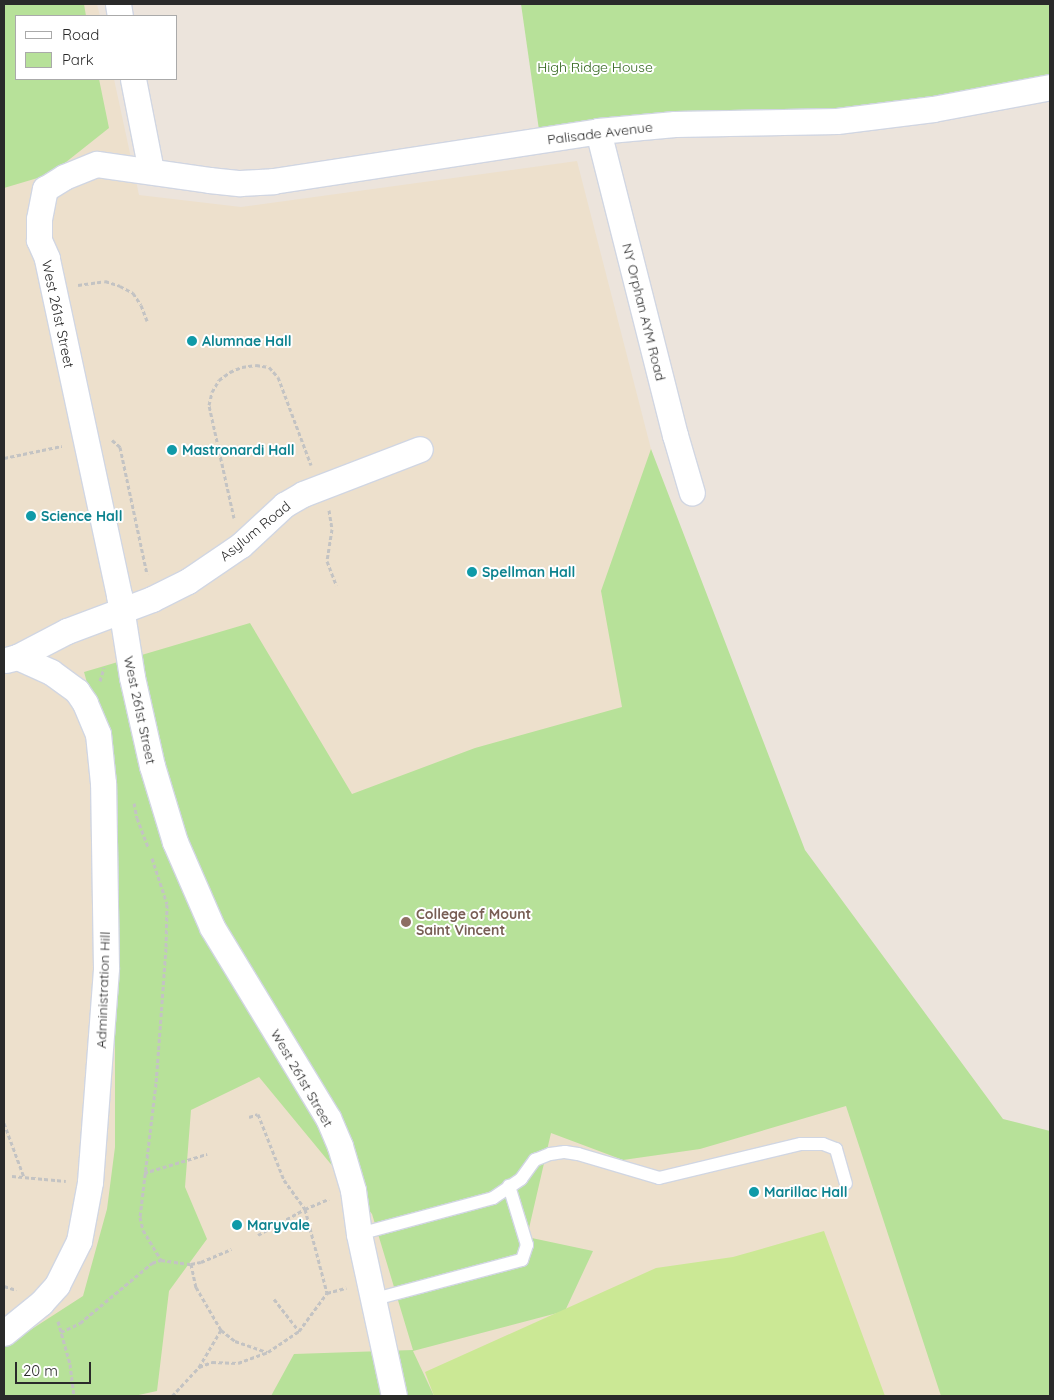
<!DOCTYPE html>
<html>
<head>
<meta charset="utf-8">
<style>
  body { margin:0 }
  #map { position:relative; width:1054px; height:1400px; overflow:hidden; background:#ece4dc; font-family:Quicksand,sans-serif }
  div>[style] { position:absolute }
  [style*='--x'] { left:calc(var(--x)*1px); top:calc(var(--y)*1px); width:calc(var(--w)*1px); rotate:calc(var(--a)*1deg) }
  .education>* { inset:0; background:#ede0cc }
  .green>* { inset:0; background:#b7e199 }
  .pitch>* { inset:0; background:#cbe895 }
  .path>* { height:3px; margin-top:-1.5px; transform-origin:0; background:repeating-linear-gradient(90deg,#c3c3c3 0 4px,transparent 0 6.5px) }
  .roads { filter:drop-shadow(1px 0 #d1d6e2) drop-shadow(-1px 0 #d1d6e2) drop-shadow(0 1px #d1d6e2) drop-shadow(0 -1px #d1d6e2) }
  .service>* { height:12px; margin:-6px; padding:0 6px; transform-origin:6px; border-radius:6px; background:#fff }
  .minor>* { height:25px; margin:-12.5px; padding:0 12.5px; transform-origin:12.5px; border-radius:12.5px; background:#fff }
  .dots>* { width:14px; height:14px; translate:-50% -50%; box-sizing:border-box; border:2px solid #fff; border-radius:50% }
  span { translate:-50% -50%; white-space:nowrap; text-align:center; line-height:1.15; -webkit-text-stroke:4px #fff; paint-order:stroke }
  .park-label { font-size:14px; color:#30651b }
  .street-label { font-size:14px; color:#2a2a2a }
  .culture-label { font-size:14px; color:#0d838f; font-weight:700 }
  .left { translate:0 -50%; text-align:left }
  .education-label { font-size:14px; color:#785e54; font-weight:700 }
  .frame { position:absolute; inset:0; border:5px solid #2a2a2a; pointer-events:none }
  .legend { position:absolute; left:15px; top:15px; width:162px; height:65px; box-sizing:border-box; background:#fff; border:1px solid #aaa; margin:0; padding:6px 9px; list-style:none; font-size:15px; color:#2a2a2a }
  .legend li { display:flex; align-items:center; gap:10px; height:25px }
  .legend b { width:25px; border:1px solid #aaa }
  .scale { position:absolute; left:15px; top:1362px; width:76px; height:22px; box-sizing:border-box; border:2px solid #2a2a2a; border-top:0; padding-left:6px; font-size:15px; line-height:18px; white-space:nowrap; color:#2a2a2a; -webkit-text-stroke:4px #fff; paint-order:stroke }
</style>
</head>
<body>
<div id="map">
  <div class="education">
    <i style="clip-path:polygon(4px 4px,97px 4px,100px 16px,16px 16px,16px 79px,114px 79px,139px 195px,241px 207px,577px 161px,651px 449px,965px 1396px,4px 1396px)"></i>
  </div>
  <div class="green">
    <i style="clip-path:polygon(4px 4px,84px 4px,86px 16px,16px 16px,16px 79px,99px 79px,109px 128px,51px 174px,4px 188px)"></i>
    <i style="clip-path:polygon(521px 4px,1050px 4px,1050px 87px,933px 109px,539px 130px)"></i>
    <i style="clip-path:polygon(651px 449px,805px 850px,1003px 1119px,1050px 1131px,1050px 1396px,941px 1396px,846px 1106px,700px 1149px,623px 1160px,551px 1133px,527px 1237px,593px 1251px,565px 1311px,413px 1351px,434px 1396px,271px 1396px,294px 1354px,413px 1350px,372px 1214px,259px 1077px,191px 1110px,185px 1187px,207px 1239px,169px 1291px,157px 1391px,134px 1396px,4px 1396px,4px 1347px,83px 1296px,107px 1209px,115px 1147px,115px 783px,84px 672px,250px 623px,352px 794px,475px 748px,622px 707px,601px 591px)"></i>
  </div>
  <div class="pitch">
    <i style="clip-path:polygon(824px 1231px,885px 1396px,434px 1396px,425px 1372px,656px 1268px,733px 1257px)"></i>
  </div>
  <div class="path">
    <i style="--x:78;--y:285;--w:27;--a:-8"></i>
    <i style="--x:105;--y:281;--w:16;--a:18"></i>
    <i style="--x:120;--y:286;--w:15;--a:28"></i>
    <i style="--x:133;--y:293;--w:14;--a:56"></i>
    <i style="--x:141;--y:305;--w:17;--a:69"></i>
    <i style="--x:112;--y:440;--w:11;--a:41"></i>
    <i style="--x:120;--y:447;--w:130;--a:78"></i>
    <i style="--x:4;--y:458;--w:59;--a:-11.7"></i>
    <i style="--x:329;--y:510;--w:19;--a:81"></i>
    <i style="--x:332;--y:529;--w:32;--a:99"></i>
    <i style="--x:327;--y:561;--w:26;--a:69"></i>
    <i style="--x:234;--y:518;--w:116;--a:-102.5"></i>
    <i style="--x:209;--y:405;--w:13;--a:-77"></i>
    <i style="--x:212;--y:392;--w:14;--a:-60"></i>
    <i style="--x:219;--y:380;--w:14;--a:-36"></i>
    <i style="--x:230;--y:372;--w:13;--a:-23"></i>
    <i style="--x:242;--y:367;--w:14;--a:-8"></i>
    <i style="--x:256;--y:365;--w:13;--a:9"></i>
    <i style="--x:269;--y:367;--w:13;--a:48"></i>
    <i style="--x:278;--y:377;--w:94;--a:69.4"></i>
    <i style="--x:100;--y:681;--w:14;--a:-73"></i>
    <i style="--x:134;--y:803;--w:15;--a:79"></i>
    <i style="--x:137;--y:818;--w:31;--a:69"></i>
    <i style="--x:152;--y:858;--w:48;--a:71.9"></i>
    <i style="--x:167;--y:904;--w:44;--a:91.3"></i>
    <i style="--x:166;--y:948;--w:135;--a:94.2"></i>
    <i style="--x:156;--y:1083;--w:135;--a:96.8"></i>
    <i style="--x:140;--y:1217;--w:13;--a:77"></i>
    <i style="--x:143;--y:1230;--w:35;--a:59"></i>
    <i style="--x:249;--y:1117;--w:9;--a:-18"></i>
    <i style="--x:258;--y:1114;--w:71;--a:68.5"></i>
    <i style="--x:284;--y:1180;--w:36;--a:54"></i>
    <i style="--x:305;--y:1209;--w:87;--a:75.3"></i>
    <i style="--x:4;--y:1123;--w:58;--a:69.7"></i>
    <i style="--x:144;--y:1173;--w:66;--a:-16.8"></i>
    <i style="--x:12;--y:1176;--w:54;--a:5.3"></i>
    <i style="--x:258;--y:1235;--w:54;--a:-29"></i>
    <i style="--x:305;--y:1209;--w:26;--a:-23"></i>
    <i style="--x:191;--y:1264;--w:24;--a:78"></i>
    <i style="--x:196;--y:1287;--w:50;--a:59.8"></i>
    <i style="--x:221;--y:1330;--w:18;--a:38"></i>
    <i style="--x:235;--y:1341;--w:34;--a:19"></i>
    <i style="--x:4;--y:1286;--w:13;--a:18"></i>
    <i style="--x:274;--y:1299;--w:41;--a:52"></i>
    <i style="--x:58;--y:1321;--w:45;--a:74.4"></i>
    <i style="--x:70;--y:1364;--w:32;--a:83"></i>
    <i style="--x:61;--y:1332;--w:21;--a:-25"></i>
    <i style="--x:80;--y:1323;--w:94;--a:-39.8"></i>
    <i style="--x:152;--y:1263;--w:9;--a:-18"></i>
    <i style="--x:161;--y:1260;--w:30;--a:8"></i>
    <i style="--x:191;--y:1264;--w:10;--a:-11"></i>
    <i style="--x:201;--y:1262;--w:33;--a:-23"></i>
    <i style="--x:199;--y:1367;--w:14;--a:-21"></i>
    <i style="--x:212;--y:1362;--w:26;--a:2"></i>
    <i style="--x:238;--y:1363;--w:32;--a:-20"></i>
    <i style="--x:268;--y:1352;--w:37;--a:-34"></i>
    <i style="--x:299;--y:1331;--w:47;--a:-53.6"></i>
    <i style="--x:327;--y:1293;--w:20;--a:-15"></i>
    <i style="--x:172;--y:1396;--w:40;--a:-47"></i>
    <i style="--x:199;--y:1367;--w:43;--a:-59.3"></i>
  </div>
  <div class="roads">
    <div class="service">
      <i style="--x:359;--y:1234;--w:139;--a:-15"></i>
      <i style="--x:493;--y:1198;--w:34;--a:-34"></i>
      <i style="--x:521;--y:1179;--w:24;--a:-54"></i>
      <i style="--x:535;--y:1160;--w:16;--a:-22"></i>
      <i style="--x:550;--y:1154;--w:15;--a:-8"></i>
      <i style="--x:565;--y:1152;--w:13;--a:9"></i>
      <i style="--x:578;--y:1154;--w:84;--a:16.5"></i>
      <i style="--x:659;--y:1178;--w:146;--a:-13.5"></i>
      <i style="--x:801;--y:1144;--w:22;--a:0"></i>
      <i style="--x:823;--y:1144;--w:14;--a:21"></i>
      <i style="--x:836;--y:1149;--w:36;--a:74"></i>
      <i style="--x:375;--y:1299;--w:152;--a:-14.9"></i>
      <i style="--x:522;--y:1260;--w:16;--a:-72"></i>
      <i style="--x:527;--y:1245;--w:62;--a:-107"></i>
    </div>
    <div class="minor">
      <i style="--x:118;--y:4;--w:12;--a:81"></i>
      <i style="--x:133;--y:79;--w:94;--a:78.9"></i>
      <i style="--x:598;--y:131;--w:314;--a:75.8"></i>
      <i style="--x:675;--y:435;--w:60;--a:73.7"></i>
      <i style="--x:6;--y:660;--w:11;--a:-15"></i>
      <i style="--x:17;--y:657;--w:56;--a:-27.5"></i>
      <i style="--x:67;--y:631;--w:91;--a:-20.6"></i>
      <i style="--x:152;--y:599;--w:40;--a:-26.6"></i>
      <i style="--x:188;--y:581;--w:64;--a:-34.2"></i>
      <i style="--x:241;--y:545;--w:59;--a:-42.9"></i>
      <i style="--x:284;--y:505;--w:22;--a:-30"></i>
      <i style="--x:303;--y:494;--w:125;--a:-21"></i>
      <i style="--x:4;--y:1333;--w:48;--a:-39"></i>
      <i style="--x:41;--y:1303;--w:24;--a:-48"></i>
      <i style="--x:57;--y:1285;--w:49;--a:-63.4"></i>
      <i style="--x:79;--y:1241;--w:60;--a:-79.4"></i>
      <i style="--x:90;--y:1182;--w:215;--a:-85.7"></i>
      <i style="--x:106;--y:968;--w:185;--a:-90.9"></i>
      <i style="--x:103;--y:783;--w:49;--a:-95.8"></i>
      <i style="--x:98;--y:734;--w:34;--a:-113"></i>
      <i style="--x:85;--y:703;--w:14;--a:-124"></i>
      <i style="--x:77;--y:691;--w:32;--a:-144"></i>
      <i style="--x:51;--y:672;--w:37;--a:-156"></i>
      <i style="--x:394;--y:1396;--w:166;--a:-102.2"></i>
      <i style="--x:359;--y:1234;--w:44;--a:-97.8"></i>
      <i style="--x:353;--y:1190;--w:46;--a:-106.5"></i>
      <i style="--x:340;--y:1146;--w:30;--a:-113"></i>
      <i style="--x:328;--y:1118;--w:223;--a:-121.3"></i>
      <i style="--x:212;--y:927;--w:93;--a:-113.5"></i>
      <i style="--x:175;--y:842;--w:79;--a:-106.8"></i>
      <i style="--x:152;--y:766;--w:91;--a:-102.7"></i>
      <i style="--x:132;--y:677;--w:83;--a:-99"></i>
      <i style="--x:119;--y:595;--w:345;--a:-102.1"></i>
      <i style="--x:47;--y:258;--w:20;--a:-114"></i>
      <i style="--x:39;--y:240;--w:21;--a:-90"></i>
      <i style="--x:39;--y:219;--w:31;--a:-79"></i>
      <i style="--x:45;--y:189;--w:22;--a:-32"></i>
      <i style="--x:64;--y:177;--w:35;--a:-22"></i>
      <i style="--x:97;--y:164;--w:113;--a:8.1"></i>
      <i style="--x:209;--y:180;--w:31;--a:6"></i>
      <i style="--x:240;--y:183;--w:33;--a:-3"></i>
      <i style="--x:273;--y:181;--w:329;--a:-8.7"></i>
      <i style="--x:598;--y:131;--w:77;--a:-5.2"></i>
      <i style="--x:675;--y:124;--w:162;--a:-1.1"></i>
      <i style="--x:837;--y:121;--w:97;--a:-7.1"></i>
      <i style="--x:933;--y:109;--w:119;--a:-10.6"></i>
    </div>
  </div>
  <div class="dots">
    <i style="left:192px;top:341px;background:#0f9aa8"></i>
    <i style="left:172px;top:450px;background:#0f9aa8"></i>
    <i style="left:31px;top:516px;background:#0f9aa8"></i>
    <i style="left:472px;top:572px;background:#0f9aa8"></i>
    <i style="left:406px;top:922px;background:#8d6e63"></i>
    <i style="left:754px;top:1192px;background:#0f9aa8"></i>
    <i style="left:237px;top:1225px;background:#0f9aa8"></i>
  </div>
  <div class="park-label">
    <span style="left:595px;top:67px">High Ridge House</span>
  </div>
  <div class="street-label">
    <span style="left:600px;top:133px;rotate:-7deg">Palisade Avenue</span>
    <span style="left:644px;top:312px;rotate:76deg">NY Orphan AYM Road</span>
    <span style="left:58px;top:314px;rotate:78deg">West 261st Street</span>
    <span style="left:255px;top:531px;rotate:-39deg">Asylum Road</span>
    <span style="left:140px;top:710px;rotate:78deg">West 261st Street</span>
    <span style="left:103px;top:990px;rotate:-88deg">Administration Hill</span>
    <span style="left:302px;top:1078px;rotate:60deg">West 261st Street</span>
  </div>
  <div class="culture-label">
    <span class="left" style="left:202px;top:341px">Alumnae Hall</span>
    <span class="left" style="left:182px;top:450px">Mastronardi Hall</span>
    <span class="left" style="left:41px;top:516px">Science Hall</span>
    <span class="left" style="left:482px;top:572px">Spellman Hall</span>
    <span class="left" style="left:764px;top:1192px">Marillac Hall</span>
    <span class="left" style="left:247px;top:1225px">Maryvale</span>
  </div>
  <div class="education-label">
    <span class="left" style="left:416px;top:922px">College of Mount<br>Saint Vincent</span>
  </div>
  <div class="frame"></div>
  <ul class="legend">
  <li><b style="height:6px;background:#fff"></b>Road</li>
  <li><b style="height:14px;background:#b7e199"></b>Park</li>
  </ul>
  <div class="scale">20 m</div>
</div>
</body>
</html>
